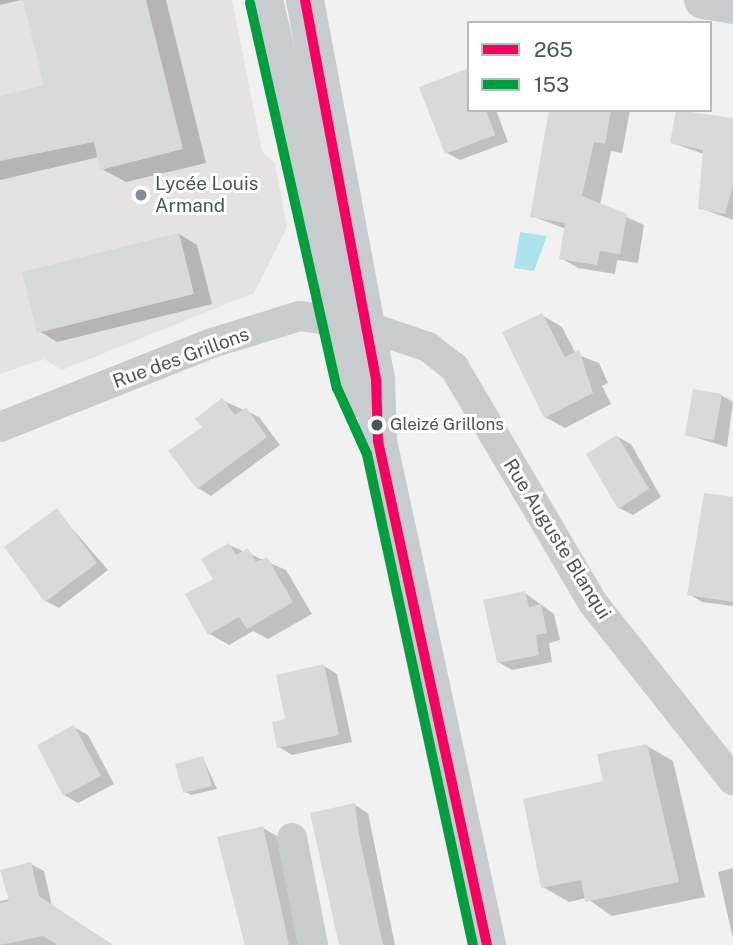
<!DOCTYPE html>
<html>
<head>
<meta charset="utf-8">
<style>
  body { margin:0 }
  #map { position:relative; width:733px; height:945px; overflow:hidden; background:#f2f1f1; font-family:"Public Sans",sans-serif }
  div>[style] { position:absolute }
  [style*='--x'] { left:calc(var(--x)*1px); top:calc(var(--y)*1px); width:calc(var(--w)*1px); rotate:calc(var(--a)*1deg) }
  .education>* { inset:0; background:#e4e2e3 }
  .water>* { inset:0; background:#ade3ec }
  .shadow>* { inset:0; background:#0003 }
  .building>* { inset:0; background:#d8d9da }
  .street>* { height:30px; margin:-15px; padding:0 15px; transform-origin:15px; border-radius:15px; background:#c8cccd }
  .secondary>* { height:38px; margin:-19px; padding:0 19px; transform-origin:19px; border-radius:19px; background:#c9ccce }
  .bus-1>* { height:10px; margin:-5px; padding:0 5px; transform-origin:5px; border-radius:5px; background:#f80062 }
  .bus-2>* { height:10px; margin:-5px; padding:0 5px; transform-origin:5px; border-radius:5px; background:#009e3d }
  .dots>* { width:19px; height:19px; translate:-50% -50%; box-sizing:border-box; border:4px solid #fff; border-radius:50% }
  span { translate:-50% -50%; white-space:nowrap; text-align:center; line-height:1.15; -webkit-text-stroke:6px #fff; paint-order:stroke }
  .bus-label { font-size:17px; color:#49555d }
  .left { translate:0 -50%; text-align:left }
  .poi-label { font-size:19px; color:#49555d }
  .street-label { font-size:19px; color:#49555d }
  .legend { position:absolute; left:467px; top:21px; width:245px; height:91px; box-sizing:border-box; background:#fff; border:2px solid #b6bbbe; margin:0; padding:9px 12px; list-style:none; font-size:21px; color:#49555d }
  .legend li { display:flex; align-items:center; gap:14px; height:35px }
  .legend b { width:35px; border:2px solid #b6bbbe }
</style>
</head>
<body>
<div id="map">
  <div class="education">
    <i style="clip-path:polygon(0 0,232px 0,262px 151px,275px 163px,287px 227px,254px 293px,62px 370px,44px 359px,0 374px)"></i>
  </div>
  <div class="water">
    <i style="clip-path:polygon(520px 232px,547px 236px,534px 271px,514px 268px)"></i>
  </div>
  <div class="shadow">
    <i style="clip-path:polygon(0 0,21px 0,0 5px)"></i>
    <i style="clip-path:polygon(25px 0,166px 0,206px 163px,126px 182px,102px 169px,99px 157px,0 180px,0 98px,46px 86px)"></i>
    <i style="clip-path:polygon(469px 110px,496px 110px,508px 142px,460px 160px,447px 153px)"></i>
    <i style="clip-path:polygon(551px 110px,630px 110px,622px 153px,611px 151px,600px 205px,644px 225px,638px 263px,617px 260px,615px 274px,578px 268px,561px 258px,566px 229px,531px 216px)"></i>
    <i style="clip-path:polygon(678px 110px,733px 120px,733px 220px,700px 208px,704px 154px,672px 143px)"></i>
    <i style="clip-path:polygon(179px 234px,197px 245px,212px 304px,57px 342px,39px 331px)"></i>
    <i style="clip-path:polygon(542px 315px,562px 327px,576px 354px,599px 363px,608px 383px,602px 386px,611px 404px,565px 428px,545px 417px)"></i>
    <i style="clip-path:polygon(721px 395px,733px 402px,727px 447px,687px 435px)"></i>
    <i style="clip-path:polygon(222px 400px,259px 417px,280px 445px,211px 496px,198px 488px)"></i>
    <i style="clip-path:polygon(618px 437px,631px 444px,661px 497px,633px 515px,619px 508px)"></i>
    <i style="clip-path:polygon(733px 499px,733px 606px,702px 602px,689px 594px)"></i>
    <i style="clip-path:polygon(57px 511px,108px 570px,59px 608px,46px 601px)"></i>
    <i style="clip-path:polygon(229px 545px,286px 570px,312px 614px,268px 639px,253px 631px,229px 645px,210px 634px,216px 579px)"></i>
    <i style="clip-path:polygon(525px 593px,554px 614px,560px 640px,549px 643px,552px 662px,512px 670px,498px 662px)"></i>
    <i style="clip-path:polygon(324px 666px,337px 674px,352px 742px,292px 755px,279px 747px,288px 720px)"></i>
    <i style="clip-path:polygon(74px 727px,88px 735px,114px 784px,78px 803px,64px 795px)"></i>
    <i style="clip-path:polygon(647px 746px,673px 761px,705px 897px,612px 916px,586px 898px,569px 902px,543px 887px,605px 783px)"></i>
    <i style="clip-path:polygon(203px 758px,217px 789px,191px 795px,184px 791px)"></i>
    <i style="clip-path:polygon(355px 805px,368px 813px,395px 945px,341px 945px)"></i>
    <i style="clip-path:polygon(263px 828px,277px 836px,300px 945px,245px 945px,220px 838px)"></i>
    <i style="clip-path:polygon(31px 864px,44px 871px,52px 906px,113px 945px,0 945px,0 901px,10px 899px)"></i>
    <i style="clip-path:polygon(733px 868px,733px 939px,718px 872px)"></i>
  </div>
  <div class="building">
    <i style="clip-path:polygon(23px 0,146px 0,183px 149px,100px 170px,94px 142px,0 161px,0 96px,44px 85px)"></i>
    <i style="clip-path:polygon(469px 68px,469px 110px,486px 110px,495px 135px,445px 154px,419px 87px)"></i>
    <i style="clip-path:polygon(549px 110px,611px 110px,605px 144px,594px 142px,582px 196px,627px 214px,620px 254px,600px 251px,597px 265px,559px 259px,565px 223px,530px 217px)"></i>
    <i style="clip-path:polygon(676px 110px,733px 118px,733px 185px,725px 214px,698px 209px,703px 150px,670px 143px)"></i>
    <i style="clip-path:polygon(179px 233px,194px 294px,37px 333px,22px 272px)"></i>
    <i style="clip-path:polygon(542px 313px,565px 357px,579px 350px,593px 393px,544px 418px,502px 332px)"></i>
    <i style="clip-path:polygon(693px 389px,722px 394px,714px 440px,685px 436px)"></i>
    <i style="clip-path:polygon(222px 398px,235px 415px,246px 407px,267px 437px,197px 489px,168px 451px,202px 427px,195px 419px)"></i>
    <i style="clip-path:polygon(617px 435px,649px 489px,618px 509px,586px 454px)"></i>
    <i style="clip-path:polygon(704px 493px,733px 497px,733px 602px,687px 595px)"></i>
    <i style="clip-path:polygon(57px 508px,97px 563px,45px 602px,4px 547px)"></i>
    <i style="clip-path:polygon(229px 543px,236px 555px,248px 548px,256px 562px,267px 557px,293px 602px,247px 629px,239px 617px,208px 635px,185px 594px,213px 579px,201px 559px)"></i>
    <i style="clip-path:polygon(525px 591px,529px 607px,541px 604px,547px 633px,536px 635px,539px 655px,497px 663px,483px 600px)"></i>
    <i style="clip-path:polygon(324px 664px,339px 735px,277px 748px,272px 722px,285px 719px,276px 675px)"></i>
    <i style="clip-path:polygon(74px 725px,101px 776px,63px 796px,37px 745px)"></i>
    <i style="clip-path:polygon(647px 744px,679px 882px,585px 902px,581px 880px,541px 888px,523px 799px,603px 781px,597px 754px)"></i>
    <i style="clip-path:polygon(203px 756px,212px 786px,183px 793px,175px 764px)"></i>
    <i style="clip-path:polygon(355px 803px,359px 835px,383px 945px,339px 945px,310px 813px)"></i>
    <i style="clip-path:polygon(263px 826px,283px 917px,289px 945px,245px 945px,217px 837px)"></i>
    <i style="clip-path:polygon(31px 862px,39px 896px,112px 945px,58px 945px,43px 936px,0 945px,0 903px,9px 901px,0 870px)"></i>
  </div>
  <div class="street">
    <i style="--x:0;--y:427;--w:228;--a:-21.6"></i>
    <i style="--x:212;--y:343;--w:92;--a:-17.1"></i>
    <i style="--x:300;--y:316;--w:67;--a:8.6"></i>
    <i style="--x:366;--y:326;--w:65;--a:18.7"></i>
    <i style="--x:428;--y:347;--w:33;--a:38"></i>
    <i style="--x:454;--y:367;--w:274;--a:59.5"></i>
    <i style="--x:593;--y:603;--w:226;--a:51.7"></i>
    <i style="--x:292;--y:838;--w:109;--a:78.9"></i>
  </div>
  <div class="secondary">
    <i style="--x:264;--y:0;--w:409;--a:76.8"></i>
    <i style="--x:305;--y:0;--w:387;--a:79.4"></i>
    <i style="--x:376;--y:380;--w:61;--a:88.1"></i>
    <i style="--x:378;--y:441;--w:516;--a:77.8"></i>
    <i style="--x:703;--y:0;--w:30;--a:9"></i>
  </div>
  <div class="bus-1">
    <i style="--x:305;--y:0;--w:387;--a:79.4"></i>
    <i style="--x:376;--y:380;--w:61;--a:88.1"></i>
    <i style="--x:378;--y:441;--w:516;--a:77.8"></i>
  </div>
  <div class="bus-2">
    <i style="--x:250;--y:3;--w:395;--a:77.3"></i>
    <i style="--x:337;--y:388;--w:72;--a:65.6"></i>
    <i style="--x:367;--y:454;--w:502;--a:77.82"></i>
  </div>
  <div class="dots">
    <i style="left:141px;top:195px;background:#848c91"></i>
    <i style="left:377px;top:425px;background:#49555d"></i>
  </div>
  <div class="bus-label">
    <span class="left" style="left:390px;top:425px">Gleizé Grillons</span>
  </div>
  <div class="poi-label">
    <span class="left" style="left:155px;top:195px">Lycée Louis<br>Armand</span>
  </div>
  <div class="street-label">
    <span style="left:181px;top:358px;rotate:-20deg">Rue des Grillons</span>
    <span style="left:557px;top:539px;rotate:58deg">Rue Auguste Blanqui</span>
  </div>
  <ul class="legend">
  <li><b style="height:9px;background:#f80062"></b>265</li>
  <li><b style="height:9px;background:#009e3d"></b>153</li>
  </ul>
</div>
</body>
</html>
